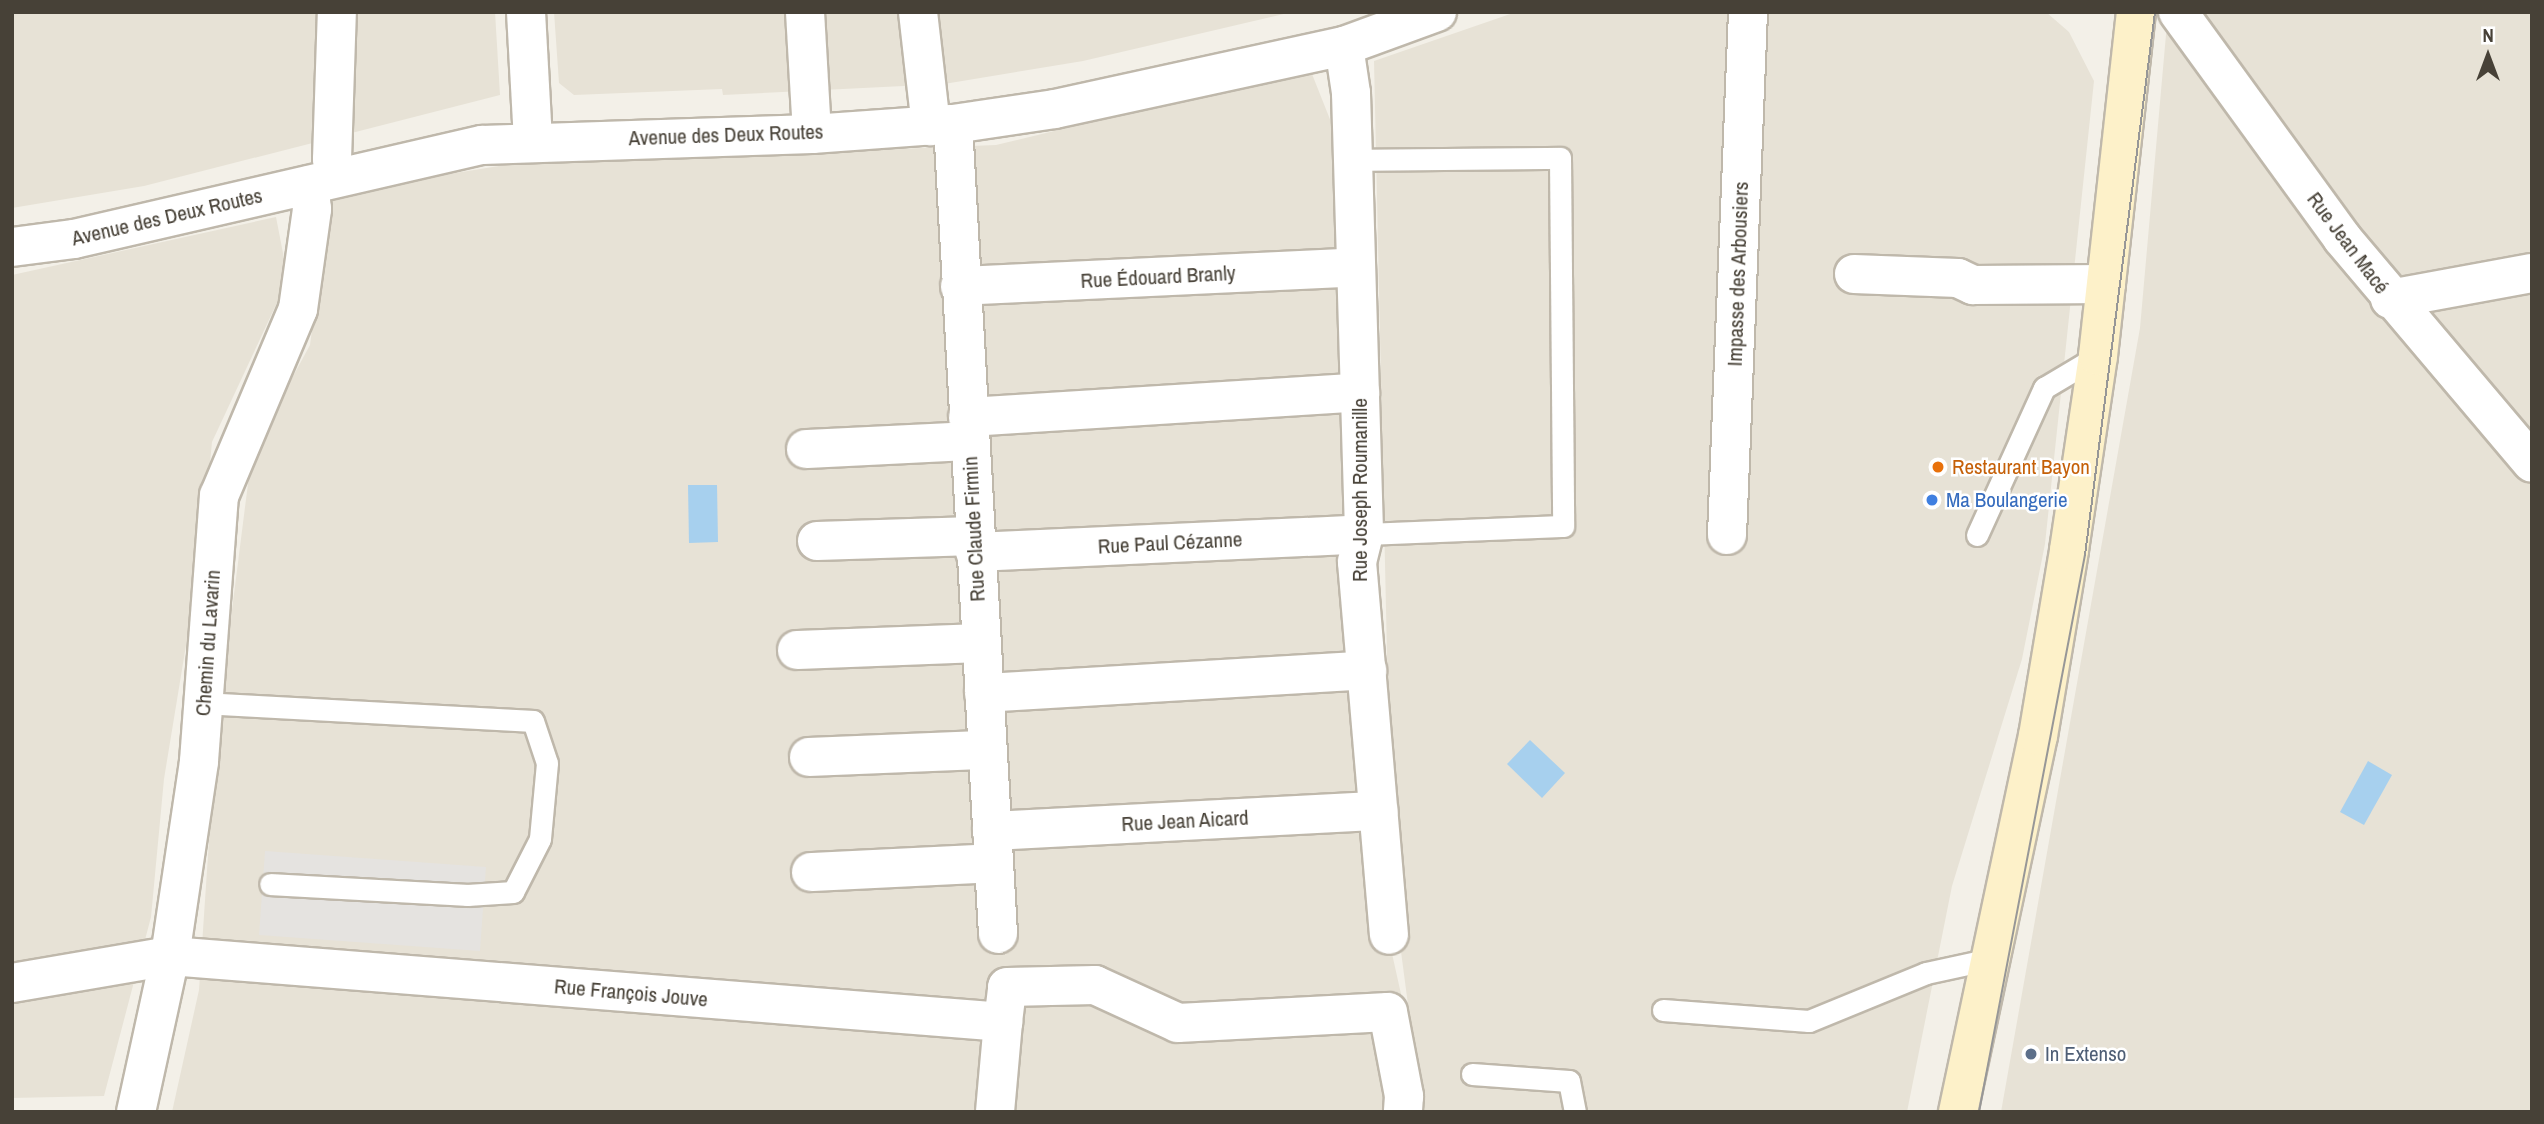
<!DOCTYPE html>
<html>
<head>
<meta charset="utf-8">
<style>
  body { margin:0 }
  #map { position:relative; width:2544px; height:1124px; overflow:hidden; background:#f3f0e8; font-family:"Archivo Narrow",sans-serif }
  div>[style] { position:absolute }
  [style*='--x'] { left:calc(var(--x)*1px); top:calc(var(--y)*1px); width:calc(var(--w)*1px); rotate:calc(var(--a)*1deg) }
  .residential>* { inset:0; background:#e7e2d6 }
  .parking>* { inset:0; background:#e5e3e0 }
  .water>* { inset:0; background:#a7d0ee }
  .roads { filter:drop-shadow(2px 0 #bfb8ab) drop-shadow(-2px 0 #bfb8ab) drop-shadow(0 2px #bfb8ab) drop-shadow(0 -2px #bfb8ab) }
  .lane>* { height:21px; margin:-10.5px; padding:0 10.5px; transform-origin:10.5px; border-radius:10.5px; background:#fff }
  .street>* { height:38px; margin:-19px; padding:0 19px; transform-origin:19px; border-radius:19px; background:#fff }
  .secondary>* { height:38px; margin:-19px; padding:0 19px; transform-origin:19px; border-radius:19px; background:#fdf1c9 }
  .tram>* { height:2px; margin:-1px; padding:0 1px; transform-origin:1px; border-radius:1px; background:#979797 }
  .dots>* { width:19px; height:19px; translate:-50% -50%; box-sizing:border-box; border:4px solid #fff; border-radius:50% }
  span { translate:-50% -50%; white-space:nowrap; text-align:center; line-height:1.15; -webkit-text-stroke:5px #fff; paint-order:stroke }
  .street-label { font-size:21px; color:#474137 }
  .food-label { font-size:21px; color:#c56008 }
  .left { translate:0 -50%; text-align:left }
  .shop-label { font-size:21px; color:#366cbe }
  .service-label { font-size:21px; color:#4e5e75 }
  .frame { position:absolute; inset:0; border:14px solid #474137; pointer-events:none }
  .north { position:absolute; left:2453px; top:21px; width:70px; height:70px; -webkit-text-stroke:5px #fff; paint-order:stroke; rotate:0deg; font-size:19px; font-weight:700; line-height:28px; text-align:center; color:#474137 }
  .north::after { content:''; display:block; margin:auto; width:24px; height:32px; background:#474137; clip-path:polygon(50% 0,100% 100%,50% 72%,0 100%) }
</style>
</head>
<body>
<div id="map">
  <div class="residential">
    <i style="clip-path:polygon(12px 12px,495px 12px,500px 95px,144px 186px,12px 208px)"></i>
    <i style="clip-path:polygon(554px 12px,1292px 12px,1083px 61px,944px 84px,723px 95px,722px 89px,574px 95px,559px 83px)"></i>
    <i style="clip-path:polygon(1516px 12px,2046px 12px,2069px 32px,2094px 81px,2045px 544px,2022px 659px,1952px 886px,1907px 1112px,1407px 1112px,1410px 1020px,1392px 883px,1374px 61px)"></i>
    <i style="clip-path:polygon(2168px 12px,2532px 12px,2532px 1112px,2001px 1112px,2140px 328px)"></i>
    <i style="clip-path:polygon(1310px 69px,1337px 137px,1375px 877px,1405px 1012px,1384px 1112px,172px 1112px,199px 990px,216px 736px,252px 452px,310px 345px,329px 202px,449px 174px,575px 154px,747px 155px,996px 145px)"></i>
    <i style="clip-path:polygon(276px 217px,288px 279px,212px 442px,202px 548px,164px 779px,151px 917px,104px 1096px,12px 1098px,12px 275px)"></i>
  </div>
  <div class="parking">
    <i style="clip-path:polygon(265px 851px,486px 867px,480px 951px,259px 935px)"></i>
  </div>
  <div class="water">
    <i style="clip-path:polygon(688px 485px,717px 485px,718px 542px,689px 543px)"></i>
    <i style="clip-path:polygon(1530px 740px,1565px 773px,1542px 798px,1507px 764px)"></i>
    <i style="clip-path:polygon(2368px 761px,2392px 775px,2364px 825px,2340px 812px)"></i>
  </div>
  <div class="roads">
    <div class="lane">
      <i style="--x:1353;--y:160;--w:207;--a:-0.6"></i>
      <i style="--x:1560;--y:158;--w:368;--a:89.5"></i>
      <i style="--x:1563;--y:526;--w:199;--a:177.7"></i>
      <i style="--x:1977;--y:535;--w:162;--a:-65.5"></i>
      <i style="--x:2044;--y:388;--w:63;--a:-30.7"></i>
      <i style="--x:203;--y:703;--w:330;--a:3.1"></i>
      <i style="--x:533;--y:721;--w:44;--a:71.6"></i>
      <i style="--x:547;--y:763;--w:76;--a:95.3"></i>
      <i style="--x:540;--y:839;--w:59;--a:117"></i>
      <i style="--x:513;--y:892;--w:46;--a:176.3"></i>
      <i style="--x:467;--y:895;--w:197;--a:-176.8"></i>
      <i style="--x:1663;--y:1010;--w:146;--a:4.3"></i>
      <i style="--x:1809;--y:1021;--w:126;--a:-22.3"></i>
      <i style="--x:1926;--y:973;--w:66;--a:-12.2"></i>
      <i style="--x:1472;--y:1074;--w:97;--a:4.1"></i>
      <i style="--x:1569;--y:1081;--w:32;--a:79"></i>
    </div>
    <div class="street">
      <i style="--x:526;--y:12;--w:129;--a:86.9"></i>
      <i style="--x:805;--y:12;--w:122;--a:86.7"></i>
      <i style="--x:918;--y:12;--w:115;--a:83.5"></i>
      <i style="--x:2178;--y:12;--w:279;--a:54"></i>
      <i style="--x:2342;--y:238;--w:294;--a:49.8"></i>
      <i style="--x:1344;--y:46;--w:48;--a:81.5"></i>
      <i style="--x:1351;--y:93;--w:441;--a:88.3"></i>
      <i style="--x:1364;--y:534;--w:29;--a:104"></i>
      <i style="--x:1357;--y:562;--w:374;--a:85.1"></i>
      <i style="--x:953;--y:124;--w:811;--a:86.82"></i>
      <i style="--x:336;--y:178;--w:19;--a:-102"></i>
      <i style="--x:332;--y:159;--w:147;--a:-88.1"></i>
      <i style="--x:12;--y:247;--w:63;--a:-7.4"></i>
      <i style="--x:74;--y:239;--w:419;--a:-13"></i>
      <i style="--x:482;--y:145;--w:330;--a:-1.9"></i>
      <i style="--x:812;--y:134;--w:141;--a:-4.1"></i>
      <i style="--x:953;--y:124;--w:103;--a:-8.4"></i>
      <i style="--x:1055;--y:109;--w:296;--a:-12.3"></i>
      <i style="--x:1344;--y:46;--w:99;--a:-20.1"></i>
      <i style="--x:1854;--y:274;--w:104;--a:2.2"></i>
      <i style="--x:1958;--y:278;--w:17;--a:25"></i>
      <i style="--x:1973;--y:285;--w:133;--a:-0.4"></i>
      <i style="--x:960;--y:286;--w:396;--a:-2.7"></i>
      <i style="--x:2390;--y:299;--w:144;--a:-10.4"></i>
      <i style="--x:968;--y:417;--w:393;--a:-3.6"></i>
      <i style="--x:806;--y:449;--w:163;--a:-2.8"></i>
      <i style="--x:1727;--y:535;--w:523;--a:-87.7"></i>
      <i style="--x:817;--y:541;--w:157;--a:-1.8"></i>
      <i style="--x:975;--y:552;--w:389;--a:-2.6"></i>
      <i style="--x:797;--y:650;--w:184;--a:-2.2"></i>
      <i style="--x:984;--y:693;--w:384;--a:-3.4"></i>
      <i style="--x:809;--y:757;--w:178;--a:-2.3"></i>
      <i style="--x:992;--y:831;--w:387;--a:-3"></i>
      <i style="--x:811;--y:872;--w:182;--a:-2.8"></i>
      <i style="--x:12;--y:983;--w:160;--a:-9.7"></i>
      <i style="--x:170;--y:956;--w:836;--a:4.53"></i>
      <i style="--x:1003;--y:1022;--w:90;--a:95.1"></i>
      <i style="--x:1003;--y:1022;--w:35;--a:-83"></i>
      <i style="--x:1007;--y:987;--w:88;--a:-1.3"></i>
      <i style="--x:1095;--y:985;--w:91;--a:24.6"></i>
      <i style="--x:1178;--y:1023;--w:210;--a:-3"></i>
      <i style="--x:1388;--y:1012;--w:86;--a:79.2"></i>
      <i style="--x:1404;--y:1096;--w:16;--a:94"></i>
      <i style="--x:136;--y:1112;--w:160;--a:-77.7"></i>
      <i style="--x:170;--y:956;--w:197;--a:-81.5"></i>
      <i style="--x:199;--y:761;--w:266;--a:-85.7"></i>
      <i style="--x:219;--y:496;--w:203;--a:-67.1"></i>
      <i style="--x:298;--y:309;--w:101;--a:-82"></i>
      <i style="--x:312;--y:209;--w:24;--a:-97"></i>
    </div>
    <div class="secondary">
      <i style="--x:1958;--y:1112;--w:384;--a:-78"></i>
      <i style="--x:2038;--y:736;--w:189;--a:-80.5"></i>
      <i style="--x:2069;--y:550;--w:196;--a:-81.5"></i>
      <i style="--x:2098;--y:356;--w:346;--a:-83.7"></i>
    </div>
  </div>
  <div class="tram">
    <i style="--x:1979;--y:1112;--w:567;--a:-79.23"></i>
    <i style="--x:2085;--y:555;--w:547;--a:-82.65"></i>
  </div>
  <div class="dots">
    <i style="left:1938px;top:467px;background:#e8710a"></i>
    <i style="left:1932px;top:500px;background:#3f7fe0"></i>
    <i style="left:2031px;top:1054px;background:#5c6f8a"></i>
  </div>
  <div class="street-label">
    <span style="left:726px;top:135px;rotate:-2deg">Avenue des Deux Routes</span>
    <span style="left:167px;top:217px;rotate:-13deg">Avenue des Deux Routes</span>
    <span style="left:2348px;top:243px;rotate:53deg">Rue Jean Macé</span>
    <span style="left:1738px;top:274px;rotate:-88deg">Impasse des Arbousiers</span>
    <span style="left:1158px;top:277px;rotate:-3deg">Rue Édouard Branly</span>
    <span style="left:1360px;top:490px;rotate:-90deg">Rue Joseph Roumanille</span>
    <span style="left:974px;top:529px;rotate:-93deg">Rue Claude Firmin</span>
    <span style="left:1170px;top:543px;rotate:-3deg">Rue Paul Cézanne</span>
    <span style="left:208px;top:643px;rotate:-86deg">Chemin du Lavarin</span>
    <span style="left:1185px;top:821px;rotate:-3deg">Rue Jean Aicard</span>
    <span style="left:631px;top:993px;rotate:5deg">Rue François Jouve</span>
  </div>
  <div class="food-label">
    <span class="left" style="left:1952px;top:467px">Restaurant Bayon</span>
  </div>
  <div class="shop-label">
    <span class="left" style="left:1946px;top:500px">Ma Boulangerie</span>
  </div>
  <div class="service-label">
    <span class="left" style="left:2045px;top:1054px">In Extenso</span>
  </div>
  <div class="frame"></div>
  <div class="north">N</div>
</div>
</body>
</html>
